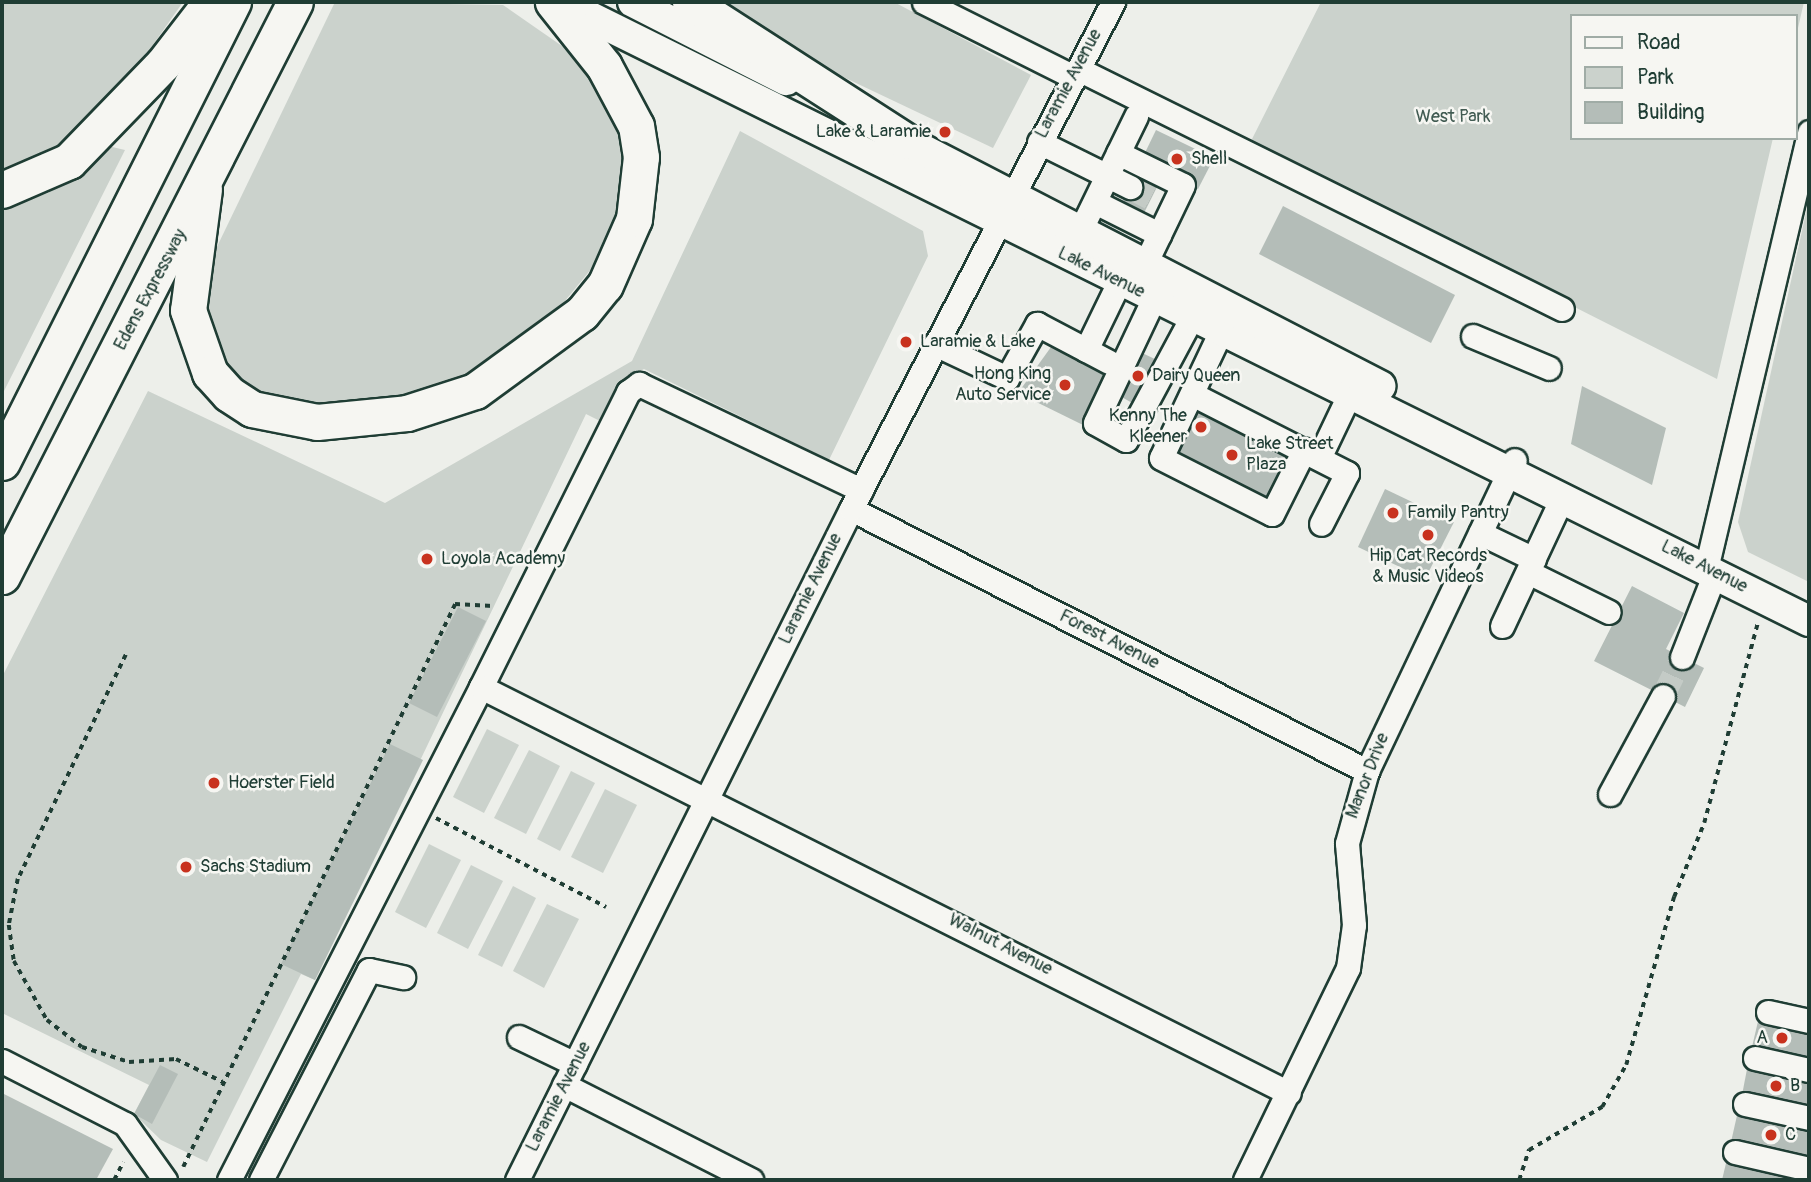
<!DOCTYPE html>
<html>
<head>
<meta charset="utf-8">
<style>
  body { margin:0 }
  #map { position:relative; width:1811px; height:1182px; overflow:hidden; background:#edefea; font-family:Pangolin,sans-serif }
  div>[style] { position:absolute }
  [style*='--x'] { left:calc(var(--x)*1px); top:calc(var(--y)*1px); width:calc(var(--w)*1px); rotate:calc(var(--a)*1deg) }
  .green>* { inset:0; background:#cbd2cc }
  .building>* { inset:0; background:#b4bdb8 }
  .minor-tunnel>* { height:23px; margin-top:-11.5px; transform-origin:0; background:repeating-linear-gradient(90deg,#c4cbc6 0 23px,transparent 0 34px) }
  .path>* { height:3.5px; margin-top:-1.75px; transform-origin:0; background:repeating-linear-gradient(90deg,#1f3d34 0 5px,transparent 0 10px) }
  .roads { filter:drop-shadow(2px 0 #1f3d34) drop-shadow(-2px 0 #1f3d34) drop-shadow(0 2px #1f3d34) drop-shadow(0 -2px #1f3d34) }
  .minor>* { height:23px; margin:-11.5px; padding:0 11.5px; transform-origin:11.5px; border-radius:11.5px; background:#f6f6f2 }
  .major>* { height:30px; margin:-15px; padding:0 15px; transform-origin:15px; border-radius:15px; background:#f6f6f2 }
  .highway>* { height:35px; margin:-17.5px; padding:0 17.5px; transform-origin:17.5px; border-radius:17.5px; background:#f6f6f2 }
  .dots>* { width:19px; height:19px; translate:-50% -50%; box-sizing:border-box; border:4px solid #f6f6f2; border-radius:50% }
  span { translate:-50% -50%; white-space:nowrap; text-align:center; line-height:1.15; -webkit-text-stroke:5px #f6f6f2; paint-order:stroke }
  .street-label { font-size:18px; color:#1f3d34 }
  .park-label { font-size:18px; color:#415b52 }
  .poi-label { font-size:18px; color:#1f3d34 }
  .right { translate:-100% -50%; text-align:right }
  .left { translate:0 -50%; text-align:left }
  .frame { position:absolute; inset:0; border:4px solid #1f3d34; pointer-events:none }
  .legend { position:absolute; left:1570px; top:14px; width:228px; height:126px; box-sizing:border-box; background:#f6f6f2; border:2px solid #a0aca6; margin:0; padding:9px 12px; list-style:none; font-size:21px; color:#1f3d34 }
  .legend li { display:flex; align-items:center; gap:14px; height:35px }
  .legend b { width:35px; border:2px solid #a0aca6 }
</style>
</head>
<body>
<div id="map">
  <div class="green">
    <i style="clip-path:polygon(2px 2px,183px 2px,136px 69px,74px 135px,42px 159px,2px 174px)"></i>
    <i style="clip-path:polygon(335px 2px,503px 5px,562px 46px,608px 101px,622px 138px,622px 177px,616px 220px,601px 257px,546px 324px,472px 374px,402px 399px,319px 409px,260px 394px,239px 378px,220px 356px,203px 301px,213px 255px)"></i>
    <i style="clip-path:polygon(715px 2px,894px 2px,1031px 75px,993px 148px,778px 46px)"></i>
    <i style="clip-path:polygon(1321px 2px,1804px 2px,1795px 41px,1795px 16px,1571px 16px,1571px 138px,1773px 138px,1717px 379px,1250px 143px)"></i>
    <i style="clip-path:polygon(740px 131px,923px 231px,928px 256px,829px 460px,644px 369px,619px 382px,600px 421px,586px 414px,315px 980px,301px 974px,207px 1162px,161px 1140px,134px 1114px,149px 1085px,2px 1013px,2px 677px,148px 391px,385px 503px,632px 361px)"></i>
    <i style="clip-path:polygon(108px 146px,125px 150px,2px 395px,2px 209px,48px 193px)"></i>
    <i style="clip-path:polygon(1809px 199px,1809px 582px,1748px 552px,1738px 522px)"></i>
    <i style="clip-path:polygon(487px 729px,519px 745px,484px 813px,453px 797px)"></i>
    <i style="clip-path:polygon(529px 750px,560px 766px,526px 834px,494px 818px)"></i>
    <i style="clip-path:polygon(571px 771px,595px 783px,560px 851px,537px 839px)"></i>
    <i style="clip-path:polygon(605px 789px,637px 805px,603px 873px,571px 857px)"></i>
    <i style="clip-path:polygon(429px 844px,461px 860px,426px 928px,395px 912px)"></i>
    <i style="clip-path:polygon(471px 865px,503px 881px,468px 949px,437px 933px)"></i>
    <i style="clip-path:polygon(513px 886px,536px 898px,502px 967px,478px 955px)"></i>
    <i style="clip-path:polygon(547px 904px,579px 919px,544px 988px,513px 971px)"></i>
  </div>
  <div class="building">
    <i style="clip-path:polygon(1156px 130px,1214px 158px,1198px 189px,1141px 161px)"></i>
    <i style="clip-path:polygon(1140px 168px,1161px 179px,1140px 221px,1118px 211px)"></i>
    <i style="clip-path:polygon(1283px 206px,1455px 295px,1431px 343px,1259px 254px)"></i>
    <i style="clip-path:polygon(1051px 347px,1111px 378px,1083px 425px,1018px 393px)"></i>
    <i style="clip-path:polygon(1138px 351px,1159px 361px,1134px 404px,1118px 395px)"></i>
    <i style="clip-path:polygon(1582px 386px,1666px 428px,1652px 485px,1571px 444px)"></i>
    <i style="clip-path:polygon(1197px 409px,1290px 455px,1268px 501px,1174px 454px)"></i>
    <i style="clip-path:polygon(1385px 489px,1454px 522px,1425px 579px,1358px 547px)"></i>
    <i style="clip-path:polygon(1632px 586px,1684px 613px,1666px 649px,1704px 668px,1685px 707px,1594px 661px)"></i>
    <i style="clip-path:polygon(458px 607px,486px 621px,437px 717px,409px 703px)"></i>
    <i style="clip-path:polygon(390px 744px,423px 760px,315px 980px,281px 964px)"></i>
    <i style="clip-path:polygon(1759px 1017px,1809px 1028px,1809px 1060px,1752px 1047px)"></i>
    <i style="clip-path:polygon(1748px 1064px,1809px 1078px,1809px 1110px,1742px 1095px)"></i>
    <i style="clip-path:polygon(160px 1065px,178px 1074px,152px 1124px,134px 1114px)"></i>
    <i style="clip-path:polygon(2px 1093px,113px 1149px,96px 1180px,2px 1180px)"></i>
    <i style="clip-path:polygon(1738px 1111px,1809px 1127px,1808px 1159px,1731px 1142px)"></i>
    <i style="clip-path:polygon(1727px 1159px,1803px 1177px,1803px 1180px,1722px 1180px)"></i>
  </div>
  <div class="minor-tunnel">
    <i style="--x:1130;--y:187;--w:24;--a:28"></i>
    <i style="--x:1663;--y:696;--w:43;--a:-64"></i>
  </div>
  <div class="path">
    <i style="--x:126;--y:655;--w:249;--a:115.7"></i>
    <i style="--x:18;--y:879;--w:47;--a:101.1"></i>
    <i style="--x:9;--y:925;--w:36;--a:82"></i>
    <i style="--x:14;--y:961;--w:68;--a:60.8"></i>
    <i style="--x:47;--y:1020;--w:44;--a:37.6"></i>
    <i style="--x:82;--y:1047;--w:49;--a:17.7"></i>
    <i style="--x:129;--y:1062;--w:47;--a:-3.7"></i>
    <i style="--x:176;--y:1059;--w:52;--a:26.1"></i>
    <i style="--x:436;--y:818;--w:192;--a:27.6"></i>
    <i style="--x:183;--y:1167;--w:625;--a:-64.21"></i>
    <i style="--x:455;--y:604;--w:38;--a:3"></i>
    <i style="--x:114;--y:1180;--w:20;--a:-63"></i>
    <i style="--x:1519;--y:1180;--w:32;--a:-72"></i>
    <i style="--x:1529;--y:1150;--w:85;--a:-30.5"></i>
    <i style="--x:1602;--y:1107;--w:48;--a:-60.3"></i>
    <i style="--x:1626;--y:1065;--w:175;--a:-74.1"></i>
    <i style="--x:1674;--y:897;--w:80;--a:-67.9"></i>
    <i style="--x:1704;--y:823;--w:208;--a:-75"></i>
  </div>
  <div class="roads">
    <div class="minor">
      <i style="--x:924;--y:2;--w:168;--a:26.6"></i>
      <i style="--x:1078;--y:69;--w:540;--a:26.38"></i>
      <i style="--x:1039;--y:142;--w:102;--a:26.3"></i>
      <i style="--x:1118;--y:153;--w:72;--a:26.2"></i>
      <i style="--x:1183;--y:185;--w:88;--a:115.7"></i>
      <i style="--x:1095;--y:202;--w:72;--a:26.6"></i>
      <i style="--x:1080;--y:231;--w:128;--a:-64"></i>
      <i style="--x:1154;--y:298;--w:138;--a:115.3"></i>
      <i style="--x:1095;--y:423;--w:35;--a:29"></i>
      <i style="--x:1126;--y:440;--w:140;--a:-61.8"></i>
      <i style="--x:1221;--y:331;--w:140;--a:115.3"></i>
      <i style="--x:1161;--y:458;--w:124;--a:26.8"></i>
      <i style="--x:1272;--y:514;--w:72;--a:-63.4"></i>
      <i style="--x:1473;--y:336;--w:82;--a:22.8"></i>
      <i style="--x:935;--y:344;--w:80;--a:25.3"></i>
      <i style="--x:1007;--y:378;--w:62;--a:-60.9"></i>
      <i style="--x:1037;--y:324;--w:81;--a:27.8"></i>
      <i style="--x:1086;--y:350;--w:76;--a:-64.1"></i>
      <i style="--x:1192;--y:394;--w:174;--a:27"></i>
      <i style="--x:1347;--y:473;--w:57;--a:117"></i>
      <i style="--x:1319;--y:458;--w:72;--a:-64.5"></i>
      <i style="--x:851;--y:509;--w:579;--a:26.92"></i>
      <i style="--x:1480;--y:533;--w:60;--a:25.7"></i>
      <i style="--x:1706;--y:569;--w:449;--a:-76.7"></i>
      <i style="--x:1528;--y:572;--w:90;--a:26.3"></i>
      <i style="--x:1502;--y:626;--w:144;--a:-64.9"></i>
      <i style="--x:1682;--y:657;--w:90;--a:-68.6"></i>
      <i style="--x:481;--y:687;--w:330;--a:-63.5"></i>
      <i style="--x:628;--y:392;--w:14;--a:-36"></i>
      <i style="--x:639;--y:384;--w:246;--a:25.5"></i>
      <i style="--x:1610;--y:794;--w:111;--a:-61.6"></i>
      <i style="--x:1768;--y:1012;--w:42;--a:12.4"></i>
      <i style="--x:519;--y:1037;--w:62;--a:25.7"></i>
      <i style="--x:1755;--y:1058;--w:55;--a:12.5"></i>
      <i style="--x:2;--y:1061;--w:138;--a:27.1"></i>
      <i style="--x:125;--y:1124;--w:69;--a:54.5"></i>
      <i style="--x:564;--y:1085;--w:210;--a:26.9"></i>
      <i style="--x:1745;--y:1104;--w:66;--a:12.3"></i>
      <i style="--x:1735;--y:1152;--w:76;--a:12.9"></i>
      <i style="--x:229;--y:1180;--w:554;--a:-62.93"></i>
      <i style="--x:481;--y:687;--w:904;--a:26.68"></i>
      <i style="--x:261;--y:1180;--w:236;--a:-62.8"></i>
      <i style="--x:369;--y:970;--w:35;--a:12"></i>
      <i style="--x:517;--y:1180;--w:750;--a:-63.54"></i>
      <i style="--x:851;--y:509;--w:571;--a:-62.67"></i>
      <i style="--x:1245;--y:1180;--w:236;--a:-64.1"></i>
      <i style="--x:1348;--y:968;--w:43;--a:-82.1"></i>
      <i style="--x:1354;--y:925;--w:82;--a:-94.9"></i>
      <i style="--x:1347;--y:843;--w:75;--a:-74.5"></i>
      <i style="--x:1367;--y:771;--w:344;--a:-64.6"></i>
    </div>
    <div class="major">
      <i style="--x:560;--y:2;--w:1394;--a:26.36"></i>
      <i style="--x:633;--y:2;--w:172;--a:27"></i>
      <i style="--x:883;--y:129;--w:560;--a:27.34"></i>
    </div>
    <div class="highway">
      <i style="--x:690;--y:2;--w:255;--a:32.8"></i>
      <i style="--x:204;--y:189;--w:122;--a:97.5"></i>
      <i style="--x:188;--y:310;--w:67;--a:70.8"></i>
      <i style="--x:210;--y:373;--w:28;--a:48"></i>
      <i style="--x:229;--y:394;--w:27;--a:33"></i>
      <i style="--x:252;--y:409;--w:66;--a:11.3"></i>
      <i style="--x:317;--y:422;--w:90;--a:-5.7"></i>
      <i style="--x:407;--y:413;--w:71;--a:-17.9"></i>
      <i style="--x:475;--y:391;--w:132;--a:-36.1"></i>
      <i style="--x:582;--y:313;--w:36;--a:-51"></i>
      <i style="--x:605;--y:285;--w:72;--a:-66.3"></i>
      <i style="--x:634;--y:219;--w:62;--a:-83.6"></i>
      <i style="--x:641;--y:157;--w:31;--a:-99"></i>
      <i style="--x:636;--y:126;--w:68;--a:-118.1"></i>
      <i style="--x:604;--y:66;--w:82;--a:-128.6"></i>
      <i style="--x:2;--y:190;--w:73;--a:-23.4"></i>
      <i style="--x:69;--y:161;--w:135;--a:-45.9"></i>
      <i style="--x:163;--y:64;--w:78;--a:-52.3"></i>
      <i style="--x:2;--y:462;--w:515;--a:-63.34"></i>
      <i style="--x:2;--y:576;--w:644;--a:-62.96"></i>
    </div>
  </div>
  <div class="dots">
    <i style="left:945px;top:132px;background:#c8321e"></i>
    <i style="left:1177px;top:159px;background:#c8321e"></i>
    <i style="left:906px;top:342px;background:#c8321e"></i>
    <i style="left:1138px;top:376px;background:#c8321e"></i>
    <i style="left:1065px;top:385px;background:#c8321e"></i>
    <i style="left:1201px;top:427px;background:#c8321e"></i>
    <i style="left:1232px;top:455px;background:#c8321e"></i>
    <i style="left:1393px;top:513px;background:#c8321e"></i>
    <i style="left:1428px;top:535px;background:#c8321e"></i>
    <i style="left:427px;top:559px;background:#c8321e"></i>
    <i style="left:214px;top:783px;background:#c8321e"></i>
    <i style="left:186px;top:867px;background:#c8321e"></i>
    <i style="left:1782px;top:1038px;background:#c8321e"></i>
    <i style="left:1776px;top:1086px;background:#c8321e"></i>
    <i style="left:1771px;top:1135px;background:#c8321e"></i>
  </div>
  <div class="street-label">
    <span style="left:1069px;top:84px;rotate:-62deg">Laramie Avenue</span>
    <span style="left:1101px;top:273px;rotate:26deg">Lake Avenue</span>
    <span style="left:151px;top:290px;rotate:-62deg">Edens Expressway</span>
    <span style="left:1704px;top:567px;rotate:27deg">Lake Avenue</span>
    <span style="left:811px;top:589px;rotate:-64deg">Laramie Avenue</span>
    <span style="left:1109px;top:640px;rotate:27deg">Forest Avenue</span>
    <span style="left:1368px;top:776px;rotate:-69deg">Manor Drive</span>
    <span style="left:1000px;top:945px;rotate:27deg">Walnut Avenue</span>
    <span style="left:559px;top:1097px;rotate:-63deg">Laramie Avenue</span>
  </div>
  <div class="park-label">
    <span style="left:1453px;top:117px">West Park</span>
  </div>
  <div class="poi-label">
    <span class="right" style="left:931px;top:132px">Lake &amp; Laramie</span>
    <span class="left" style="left:1191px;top:159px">Shell</span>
    <span class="left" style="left:920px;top:342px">Laramie &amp; Lake</span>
    <span class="right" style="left:1051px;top:385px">Hong King<br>Auto Service</span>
    <span class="left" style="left:1152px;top:376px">Dairy Queen</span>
    <span class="right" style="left:1187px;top:427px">Kenny The<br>Kleener</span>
    <span class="left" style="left:1246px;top:455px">Lake Street<br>Plaza</span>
    <span class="left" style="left:1407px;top:513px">Family Pantry</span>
    <span style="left:1428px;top:567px">Hip Cat Records<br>&amp; Music Videos</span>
    <span class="left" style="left:441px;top:559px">Loyola Academy</span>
    <span class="left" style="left:228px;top:783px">Hoerster Field</span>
    <span class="left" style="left:200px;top:867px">Sachs Stadium</span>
    <span class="right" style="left:1768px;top:1038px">A</span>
    <span class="left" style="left:1790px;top:1086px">B</span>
    <span class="left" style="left:1785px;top:1135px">C</span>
  </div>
  <div class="frame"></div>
  <ul class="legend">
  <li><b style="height:9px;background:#f6f6f2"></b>Road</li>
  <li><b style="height:19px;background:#cbd2cc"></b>Park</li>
  <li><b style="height:19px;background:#b4bdb8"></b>Building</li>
  </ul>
</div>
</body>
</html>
